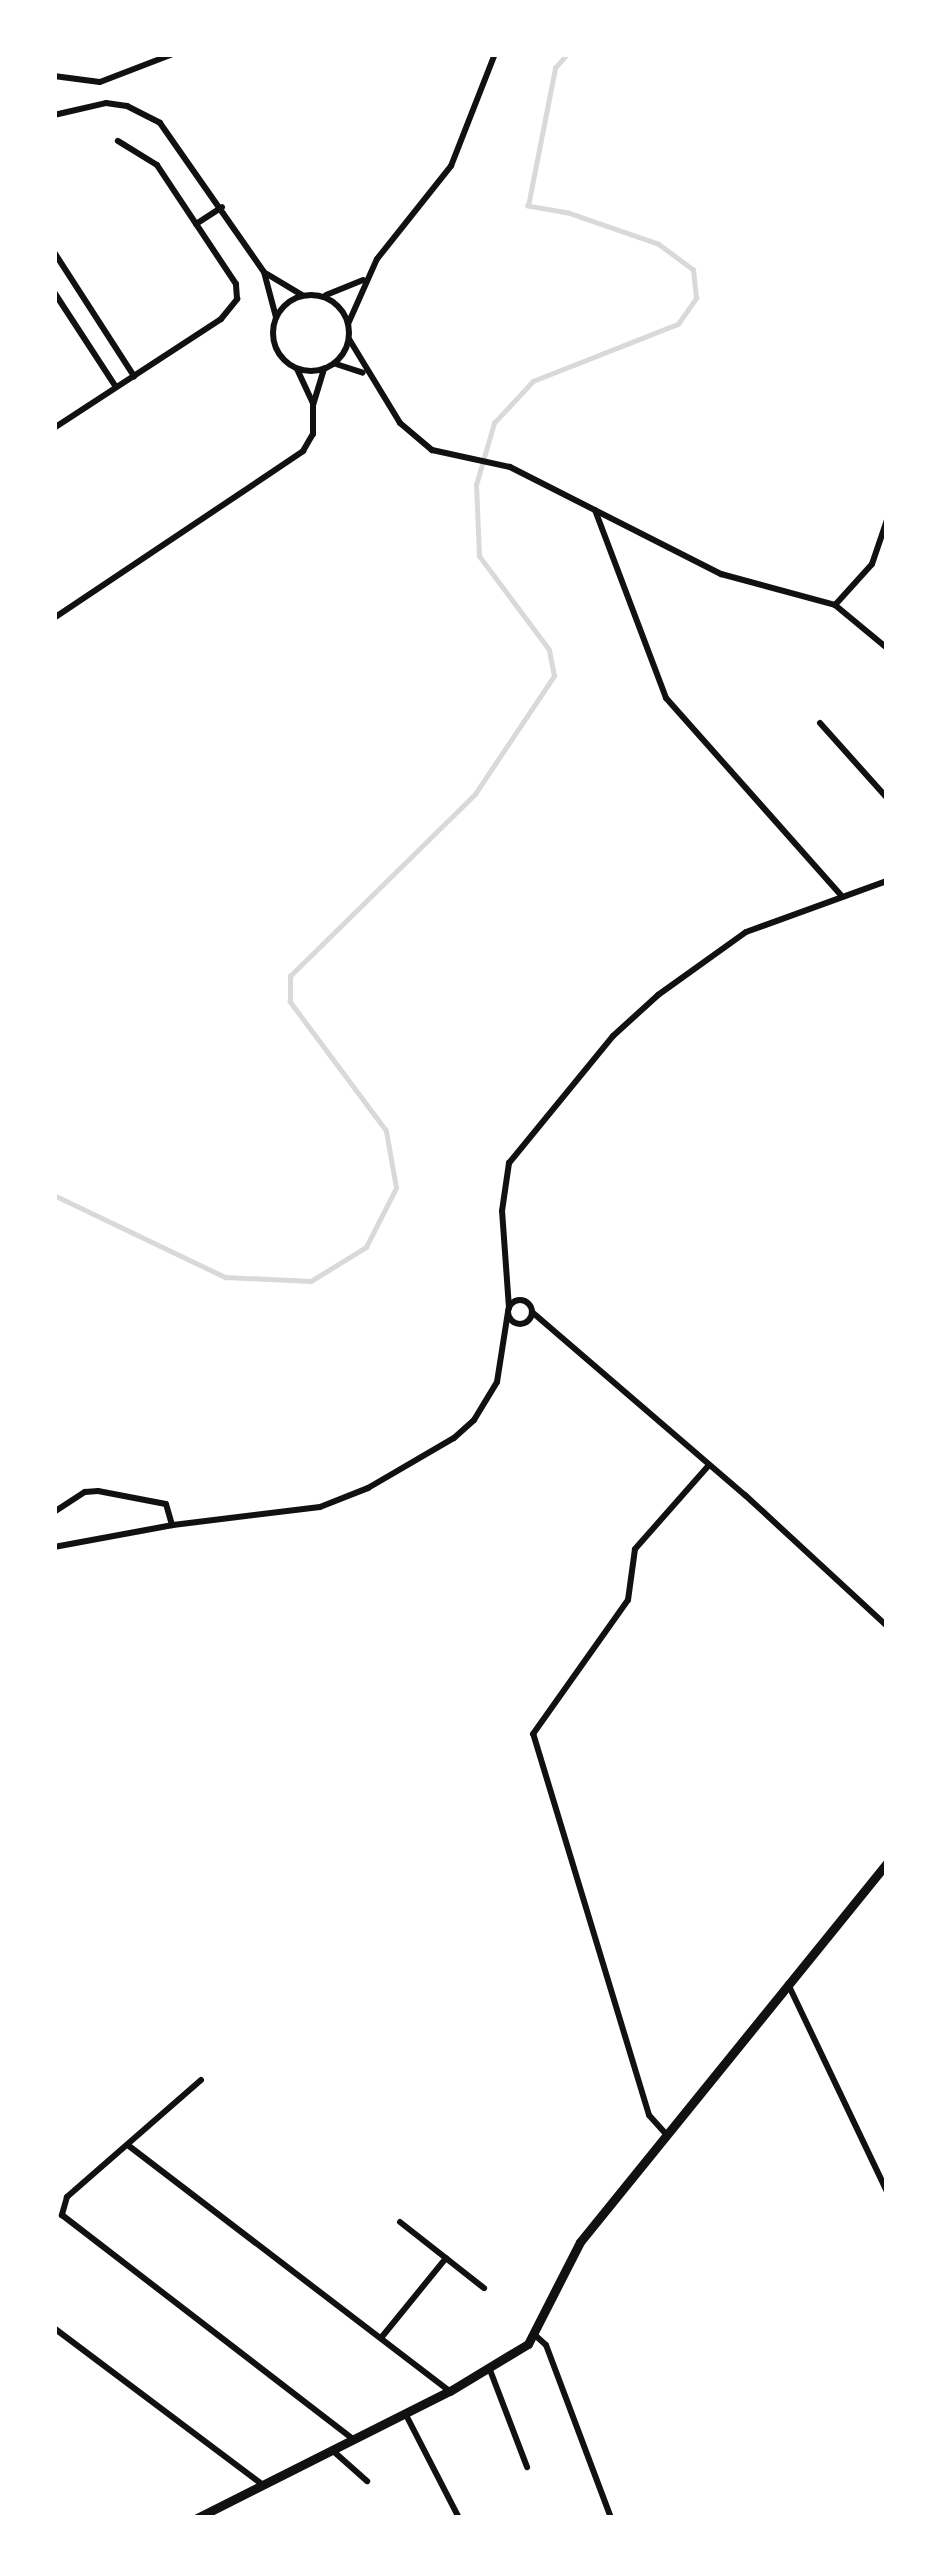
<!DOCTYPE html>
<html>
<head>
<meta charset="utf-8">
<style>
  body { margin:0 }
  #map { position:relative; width:941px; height:2572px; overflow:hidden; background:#fff; font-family:"Asap Condensed",sans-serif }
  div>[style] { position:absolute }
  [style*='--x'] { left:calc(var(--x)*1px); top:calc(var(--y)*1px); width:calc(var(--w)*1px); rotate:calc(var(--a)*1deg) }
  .stream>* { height:4.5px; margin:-2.25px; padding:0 2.25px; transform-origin:2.25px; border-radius:2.25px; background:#d9d9d9 }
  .minor>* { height:6px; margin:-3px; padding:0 3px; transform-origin:3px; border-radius:3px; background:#111 }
  .minor>.ring { margin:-3px; padding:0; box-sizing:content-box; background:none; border:6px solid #111; border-radius:50% }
  .secondary>* { height:9px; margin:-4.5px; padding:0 4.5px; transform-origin:4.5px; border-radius:4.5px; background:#111 }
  span { translate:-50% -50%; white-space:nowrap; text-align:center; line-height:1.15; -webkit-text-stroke:9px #fff; paint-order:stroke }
  .frame { position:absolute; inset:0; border:57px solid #fff; pointer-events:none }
</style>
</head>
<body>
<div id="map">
  <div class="stream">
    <i style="--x:54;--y:1195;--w:190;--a:25.6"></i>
    <i style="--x:225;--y:1277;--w:86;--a:2.7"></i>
    <i style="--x:311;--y:1281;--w:65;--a:-31.7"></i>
    <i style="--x:366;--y:1247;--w:66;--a:-63"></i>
    <i style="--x:396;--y:1188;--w:58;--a:-100"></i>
    <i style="--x:386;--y:1131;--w:161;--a:-126.7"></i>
    <i style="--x:290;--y:1002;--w:26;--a:-90"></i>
    <i style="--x:290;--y:976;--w:260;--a:-44.5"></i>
    <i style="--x:475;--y:794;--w:142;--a:-56.2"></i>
    <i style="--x:554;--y:676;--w:26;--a:-101"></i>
    <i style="--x:549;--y:650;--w:117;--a:-126.7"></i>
    <i style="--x:479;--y:556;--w:71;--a:-92.4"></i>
    <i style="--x:476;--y:485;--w:65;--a:-73.8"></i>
    <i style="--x:494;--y:423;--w:57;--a:-47.1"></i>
    <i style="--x:533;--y:381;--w:156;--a:-21.5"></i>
    <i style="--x:678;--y:324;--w:32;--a:-55"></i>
    <i style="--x:696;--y:298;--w:28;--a:-96"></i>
    <i style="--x:693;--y:270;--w:44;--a:-143.4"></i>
    <i style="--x:658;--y:244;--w:95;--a:-161"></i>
    <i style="--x:568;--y:213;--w:41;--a:-170.1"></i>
    <i style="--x:528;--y:206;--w:141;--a:-78.9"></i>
    <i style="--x:555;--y:68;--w:18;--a:-49"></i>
  </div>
  <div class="minor">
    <i style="--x:54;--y:76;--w:46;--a:7.4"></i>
    <i style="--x:100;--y:82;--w:78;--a:-21"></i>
    <i style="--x:54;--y:115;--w:53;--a:-13"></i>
    <i style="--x:106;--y:103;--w:21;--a:8"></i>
    <i style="--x:127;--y:106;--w:37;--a:27"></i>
    <i style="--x:160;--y:123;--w:182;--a:55.1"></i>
    <i style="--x:264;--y:272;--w:47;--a:75.1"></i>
    <i style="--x:196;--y:224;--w:31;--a:-33"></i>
    <i style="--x:54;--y:252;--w:148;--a:57.2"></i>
    <i style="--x:267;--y:274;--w:41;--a:31"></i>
    <i style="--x:54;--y:292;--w:113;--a:56.9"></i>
    <i class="ring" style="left:273px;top:295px;width:70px;height:70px"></i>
    <i style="--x:326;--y:295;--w:40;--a:-22"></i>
    <i style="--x:348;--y:324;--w:71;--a:-66"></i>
    <i style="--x:377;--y:259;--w:119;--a:-51.5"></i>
    <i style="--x:451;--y:166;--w:120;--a:-68.6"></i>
    <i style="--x:349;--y:339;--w:98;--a:58.7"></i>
    <i style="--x:400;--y:423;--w:42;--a:40.2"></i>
    <i style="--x:432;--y:450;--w:80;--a:12.3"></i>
    <i style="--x:510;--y:467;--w:237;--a:26.9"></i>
    <i style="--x:721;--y:574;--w:118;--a:15.2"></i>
    <i style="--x:835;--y:605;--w:67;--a:39.6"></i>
    <i style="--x:336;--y:364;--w:28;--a:18"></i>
    <i style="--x:297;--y:369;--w:38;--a:65"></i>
    <i style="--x:54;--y:428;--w:199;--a:-33.1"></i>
    <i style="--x:221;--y:319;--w:26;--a:-51"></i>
    <i style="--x:237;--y:299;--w:15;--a:-94"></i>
    <i style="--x:236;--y:284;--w:143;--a:-123.6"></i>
    <i style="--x:157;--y:165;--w:46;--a:-148.4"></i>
    <i style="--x:595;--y:510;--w:201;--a:69.3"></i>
    <i style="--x:666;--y:698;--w:264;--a:48.4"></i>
    <i style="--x:835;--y:605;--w:55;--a:-47.9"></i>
    <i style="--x:872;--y:564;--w:46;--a:-71.2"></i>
    <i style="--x:54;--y:618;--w:300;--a:-33.8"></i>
    <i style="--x:303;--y:451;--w:20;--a:-60"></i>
    <i style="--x:313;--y:434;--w:29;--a:-90"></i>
    <i style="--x:313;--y:405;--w:38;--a:-73"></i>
    <i style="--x:820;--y:723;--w:101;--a:48.2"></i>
    <i class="ring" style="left:508px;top:1300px;width:18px;height:18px"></i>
    <i style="--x:509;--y:1308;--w:97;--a:-94.1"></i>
    <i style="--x:502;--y:1211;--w:49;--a:-81.7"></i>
    <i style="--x:509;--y:1163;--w:164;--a:-50.7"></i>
    <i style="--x:613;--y:1036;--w:61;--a:-42.3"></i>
    <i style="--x:658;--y:995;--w:108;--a:-35.6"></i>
    <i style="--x:746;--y:932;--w:150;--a:-19.9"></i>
    <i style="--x:532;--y:1312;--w:281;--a:40.7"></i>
    <i style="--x:745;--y:1495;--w:193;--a:42.7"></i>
    <i style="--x:54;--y:1512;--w:37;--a:-33"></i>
    <i style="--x:85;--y:1492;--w:13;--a:-4"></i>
    <i style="--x:98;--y:1491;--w:69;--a:10.8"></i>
    <i style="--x:166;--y:1504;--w:22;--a:74"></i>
    <i style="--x:54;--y:1547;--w:121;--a:-10.5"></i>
    <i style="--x:173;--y:1525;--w:148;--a:-7"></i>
    <i style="--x:320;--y:1507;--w:52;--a:-21.6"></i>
    <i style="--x:368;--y:1488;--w:99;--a:-30.2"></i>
    <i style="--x:454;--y:1438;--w:27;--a:-42"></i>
    <i style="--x:474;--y:1420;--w:44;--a:-58.8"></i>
    <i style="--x:497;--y:1382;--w:71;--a:-81.1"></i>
    <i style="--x:788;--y:1984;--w:230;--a:64.5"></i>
    <i style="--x:201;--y:2080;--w:178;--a:138.9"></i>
    <i style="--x:67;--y:2197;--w:19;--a:106"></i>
    <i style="--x:62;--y:2215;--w:367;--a:37.6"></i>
    <i style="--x:666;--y:2134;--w:25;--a:-132"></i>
    <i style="--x:649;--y:2115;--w:398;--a:-106.9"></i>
    <i style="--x:533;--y:1734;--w:164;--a:-54.7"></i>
    <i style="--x:628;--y:1600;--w:51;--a:-82.2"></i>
    <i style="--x:635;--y:1549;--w:112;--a:-48.6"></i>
    <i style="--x:129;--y:2146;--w:404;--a:37.4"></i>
    <i style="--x:400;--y:2222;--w:107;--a:38.2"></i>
    <i style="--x:54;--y:2328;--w:260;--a:36.9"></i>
    <i style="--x:536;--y:2336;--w:13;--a:42"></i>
    <i style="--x:546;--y:2345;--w:185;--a:69.4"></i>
    <i style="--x:381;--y:2338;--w:103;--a:-50.9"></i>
    <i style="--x:490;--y:2370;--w:104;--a:69.1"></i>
    <i style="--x:405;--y:2413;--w:118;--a:62.8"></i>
    <i style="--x:332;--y:2450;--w:47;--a:41.5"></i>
  </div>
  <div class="secondary">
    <i style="--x:197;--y:2518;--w:283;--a:-26.7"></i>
    <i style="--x:450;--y:2391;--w:91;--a:-31.1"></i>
    <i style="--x:528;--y:2344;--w:114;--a:-63"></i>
    <i style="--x:580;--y:2242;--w:488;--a:-51"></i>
  </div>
  <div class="frame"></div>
</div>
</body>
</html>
